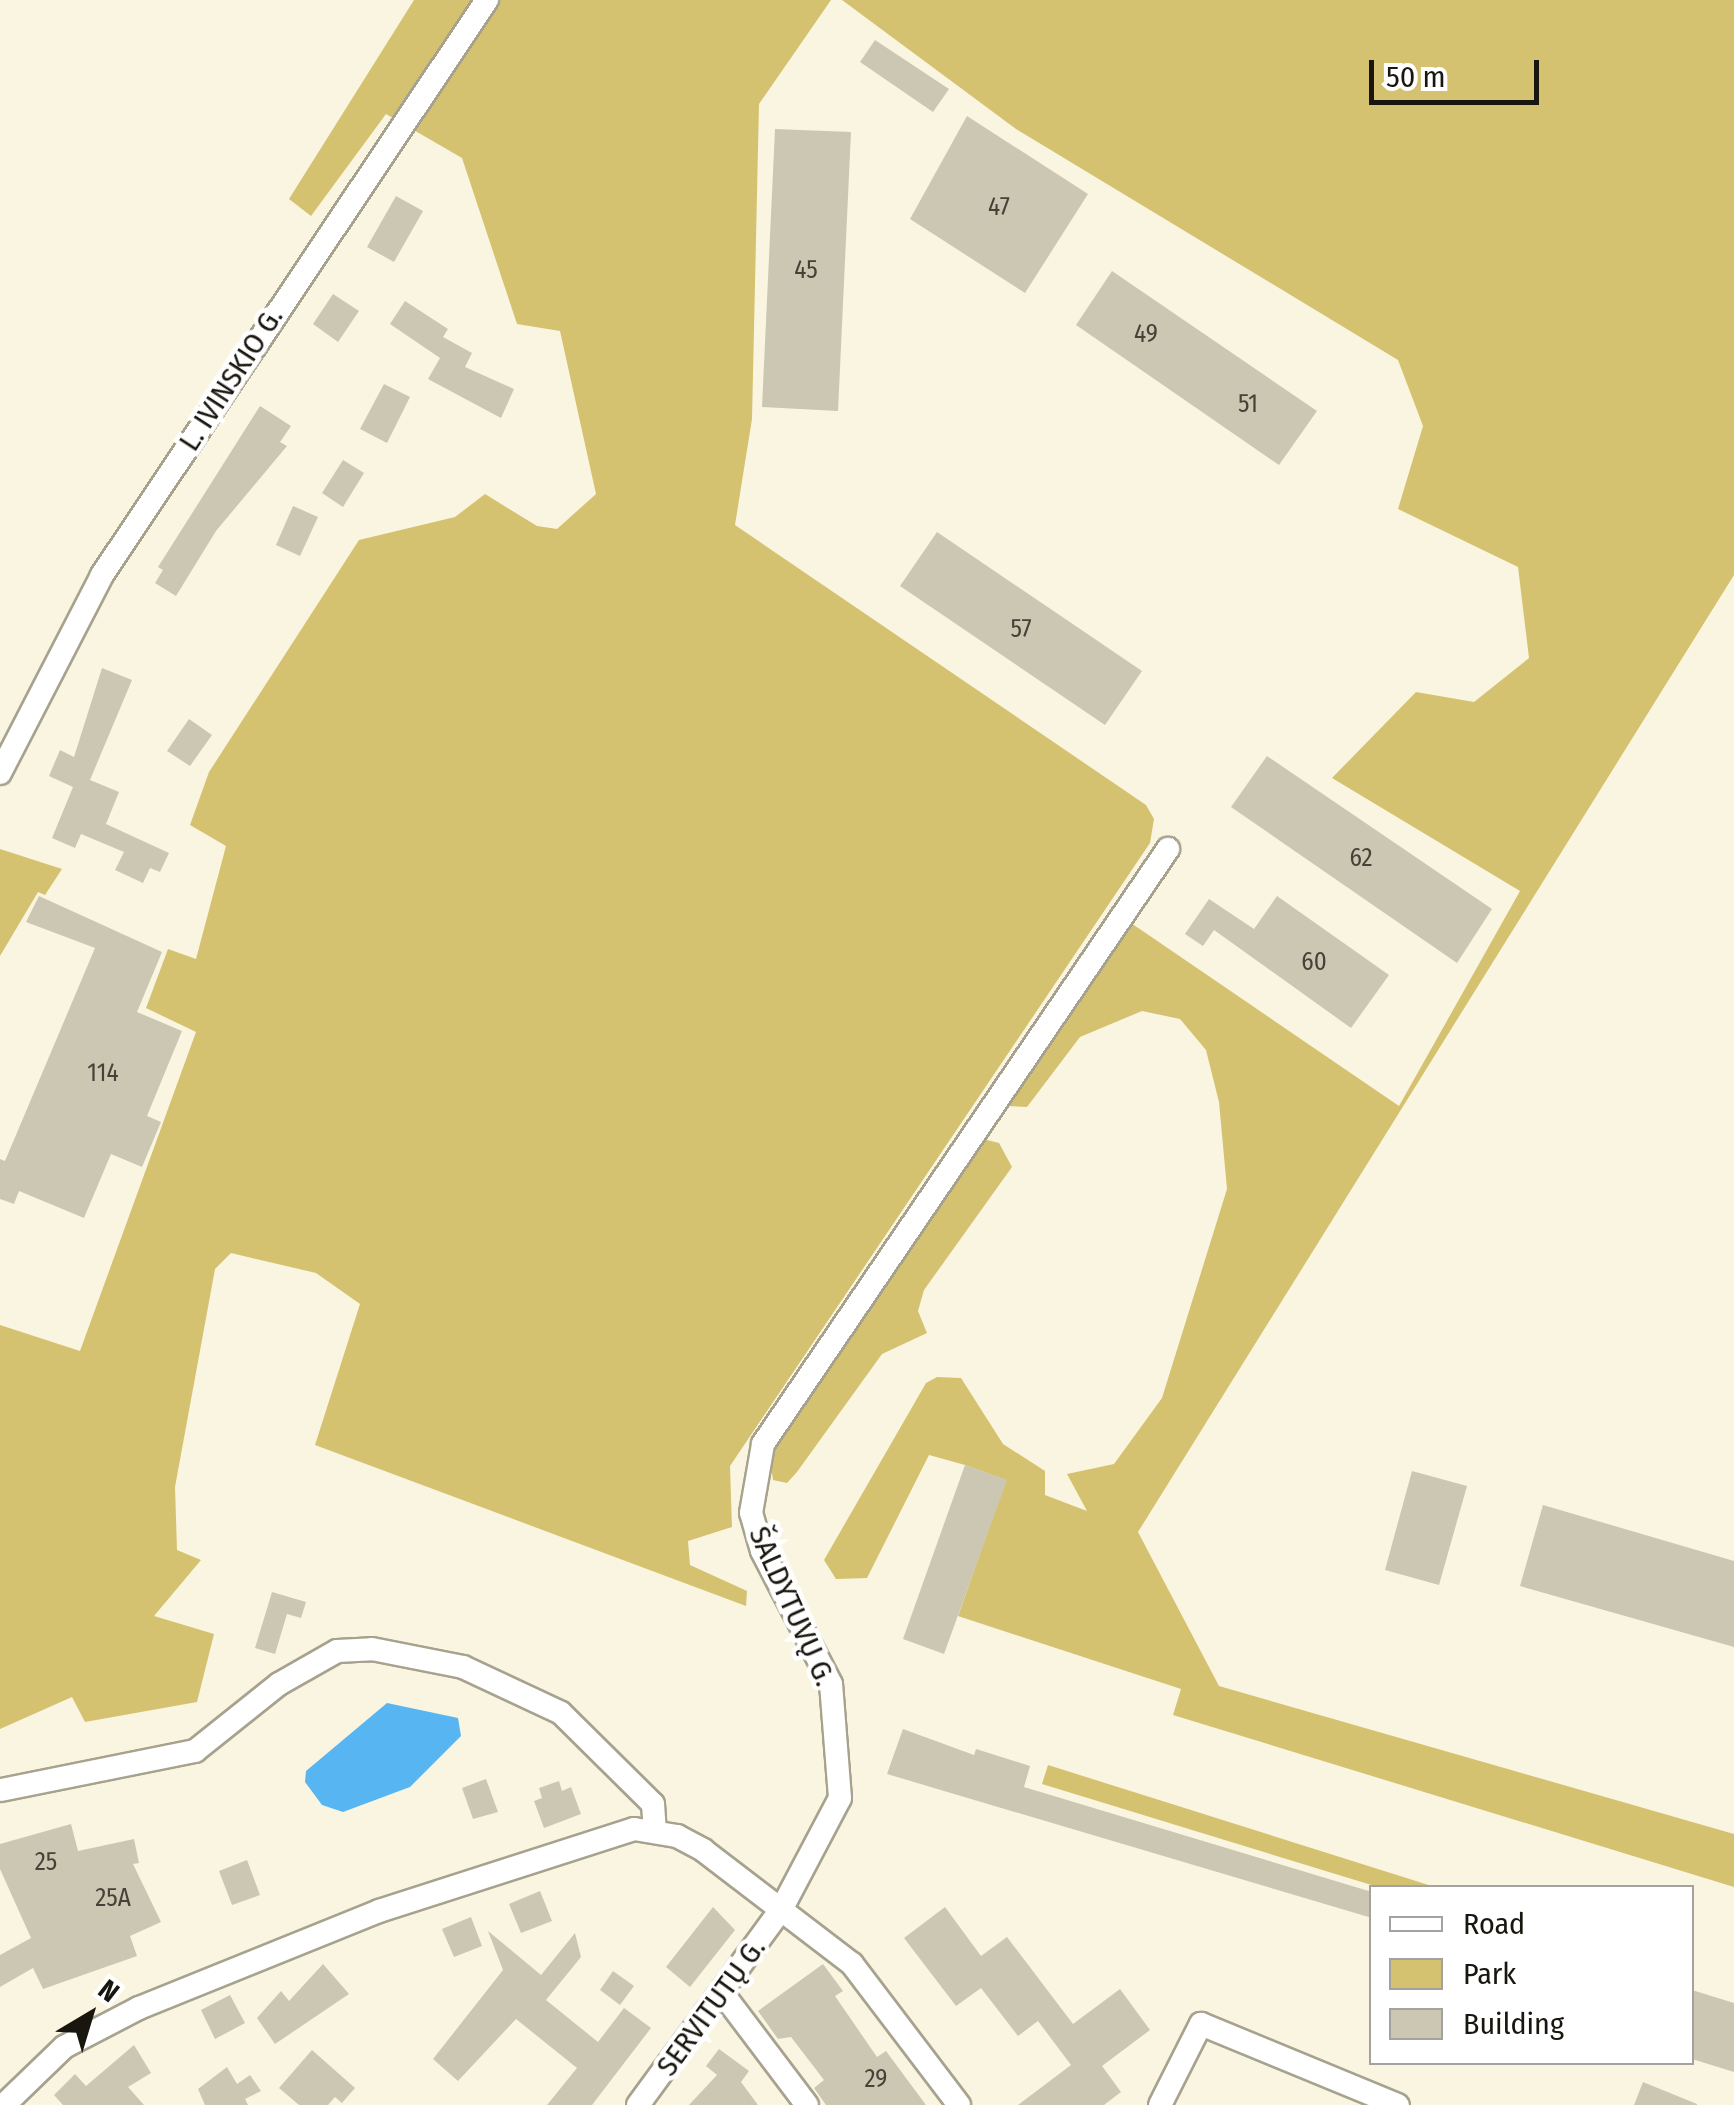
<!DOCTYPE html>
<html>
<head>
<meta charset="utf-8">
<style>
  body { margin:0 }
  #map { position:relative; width:1734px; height:2105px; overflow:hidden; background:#faf5e0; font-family:"Fira Sans Condensed",sans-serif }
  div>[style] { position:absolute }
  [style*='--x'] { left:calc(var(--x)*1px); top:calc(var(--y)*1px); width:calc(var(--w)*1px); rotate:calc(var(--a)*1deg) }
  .green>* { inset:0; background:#d5c270 }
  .water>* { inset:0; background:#57b6f2 }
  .building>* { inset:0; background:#ccc7b2 }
  .roads { filter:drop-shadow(2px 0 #a7a28e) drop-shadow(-2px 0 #a7a28e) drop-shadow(0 2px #a7a28e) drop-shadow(0 -2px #a7a28e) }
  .minor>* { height:22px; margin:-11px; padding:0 11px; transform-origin:11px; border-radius:11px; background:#fff }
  span { translate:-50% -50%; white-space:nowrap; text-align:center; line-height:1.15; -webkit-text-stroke:9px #fff; paint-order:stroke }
  .number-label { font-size:25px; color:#454238 }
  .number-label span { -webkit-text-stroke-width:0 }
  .street-label { font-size:30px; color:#18160f }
  .legend { position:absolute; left:1369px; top:1885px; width:325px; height:180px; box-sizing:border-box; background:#fff; border:2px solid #a3a29f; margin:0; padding:12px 18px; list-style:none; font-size:30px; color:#18160f }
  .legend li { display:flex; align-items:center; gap:20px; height:50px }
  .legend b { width:50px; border:2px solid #a3a29f }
  .north { position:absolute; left:40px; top:1965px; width:100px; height:100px; -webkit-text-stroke:8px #fff; paint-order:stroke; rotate:38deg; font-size:28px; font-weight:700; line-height:40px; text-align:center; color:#18160f }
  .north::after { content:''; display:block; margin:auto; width:35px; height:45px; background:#18160f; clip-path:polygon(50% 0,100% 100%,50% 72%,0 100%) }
  .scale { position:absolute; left:1369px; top:60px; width:170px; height:45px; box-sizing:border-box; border:5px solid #18160f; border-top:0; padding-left:12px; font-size:30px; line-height:35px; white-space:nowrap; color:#18160f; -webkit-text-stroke:8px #fff; paint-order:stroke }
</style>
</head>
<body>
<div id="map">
  <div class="green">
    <i style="clip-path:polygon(414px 0,831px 0,759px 104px,752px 419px,735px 525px,1146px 805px,1154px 819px,1150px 843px,730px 1466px,732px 1527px,688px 1541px,690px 1565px,747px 1591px,746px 1606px,315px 1445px,360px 1304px,316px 1273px,231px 1253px,215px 1269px,175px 1487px,177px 1550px,201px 1560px,154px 1616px,214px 1634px,197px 1702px,85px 1722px,72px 1697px,0 1729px,0 1325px,80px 1351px,196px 1032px,146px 1008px,168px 949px,196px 959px,226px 846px,190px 825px,209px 772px,359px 540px,455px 517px,485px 494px,537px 526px,557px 529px,596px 494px,560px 331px,517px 324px,462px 158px,386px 114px,311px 216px,289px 199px)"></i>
    <i style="clip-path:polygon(842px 0,1734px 0,1734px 575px,1138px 1532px,1219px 1686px,1734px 1834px,1734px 1887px,1173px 1715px,1181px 1689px,958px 1616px,1006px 1480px,965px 1465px,929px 1455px,867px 1578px,836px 1579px,824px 1560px,926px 1383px,937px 1377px,961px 1378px,1003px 1444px,1045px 1471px,1045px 1495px,1087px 1511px,1067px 1474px,1114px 1464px,1162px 1398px,1227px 1189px,1219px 1102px,1206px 1050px,1180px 1019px,1142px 1011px,1080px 1037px,1027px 1107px,1006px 1106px,1131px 923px,1399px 1106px,1520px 891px,1332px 778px,1416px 692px,1474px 702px,1529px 658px,1518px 567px,1398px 509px,1423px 426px,1398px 360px,1016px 129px)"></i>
    <i style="clip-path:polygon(0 849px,62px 869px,45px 895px,38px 892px,0 956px)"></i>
    <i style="clip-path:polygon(983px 1139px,999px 1143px,1012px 1167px,924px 1290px,918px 1311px,927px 1333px,882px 1354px,797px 1472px,787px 1483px,773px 1480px,770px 1459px,785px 1429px)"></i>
    <i style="clip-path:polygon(1048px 1765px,1435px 1887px,1378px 1887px,1042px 1784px)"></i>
  </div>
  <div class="water">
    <i style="clip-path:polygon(387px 1703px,458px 1718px,461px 1736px,410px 1787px,343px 1812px,322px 1805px,305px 1782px,306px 1771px)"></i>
  </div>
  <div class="building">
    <i style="clip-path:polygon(875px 40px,949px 89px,933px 112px,860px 62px)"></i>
    <i style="clip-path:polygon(967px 116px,1088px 194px,1025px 293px,910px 219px)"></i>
    <i style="clip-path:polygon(775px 129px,851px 132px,838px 411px,762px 407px)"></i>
    <i style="clip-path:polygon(396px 196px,423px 211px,394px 262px,367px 247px)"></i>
    <i style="clip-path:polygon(1112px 271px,1317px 411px,1279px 465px,1076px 325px)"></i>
    <i style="clip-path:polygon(333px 294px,359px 311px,338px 342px,313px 324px)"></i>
    <i style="clip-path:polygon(405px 301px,448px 329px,443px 337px,472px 353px,465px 367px,514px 389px,501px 418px,428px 379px,440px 358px,390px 324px)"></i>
    <i style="clip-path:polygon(384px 384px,410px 397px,387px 443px,360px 429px)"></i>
    <i style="clip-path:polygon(260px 406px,291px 426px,280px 442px,287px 446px,216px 531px,176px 596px,155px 583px,163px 570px,158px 567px)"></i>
    <i style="clip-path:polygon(343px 460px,364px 473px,343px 507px,322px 493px)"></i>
    <i style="clip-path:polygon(293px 506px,318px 517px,300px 556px,276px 545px)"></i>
    <i style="clip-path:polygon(937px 532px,1142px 671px,1105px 725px,900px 586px)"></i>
    <i style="clip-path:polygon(102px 668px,132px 680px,90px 780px,119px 792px,106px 824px,169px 853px,160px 872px,150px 868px,143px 883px,115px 870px,124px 852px,81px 834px,75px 848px,52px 838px,73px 787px,49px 776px,60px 750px,74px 757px)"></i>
    <i style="clip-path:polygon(189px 719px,212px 735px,190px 766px,167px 751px)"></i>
    <i style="clip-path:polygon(1267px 756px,1492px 909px,1457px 963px,1231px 807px)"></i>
    <i style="clip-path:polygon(39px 896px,162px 952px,137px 1012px,182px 1031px,147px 1116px,161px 1122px,142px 1167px,111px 1154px,84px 1218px,19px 1191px,14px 1204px,0 1199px,0 1159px,5px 1161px,95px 948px,26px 922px)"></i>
    <i style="clip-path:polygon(1277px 896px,1389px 975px,1351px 1028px,1214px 930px,1203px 946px,1185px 934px,1209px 899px,1254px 929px)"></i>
    <i style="clip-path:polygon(965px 1465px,1007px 1480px,944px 1654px,903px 1639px)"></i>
    <i style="clip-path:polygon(1412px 1471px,1467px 1486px,1439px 1585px,1385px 1570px)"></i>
    <i style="clip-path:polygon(1543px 1505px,1734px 1561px,1734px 1647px,1520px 1586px)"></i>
    <i style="clip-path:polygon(272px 1592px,306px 1602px,301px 1618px,287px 1614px,275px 1654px,255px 1648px)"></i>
    <i style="clip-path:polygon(903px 1729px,974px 1755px,976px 1749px,1030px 1766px,1024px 1787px,1372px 1892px,1372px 1918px,887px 1774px)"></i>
    <i style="clip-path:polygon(486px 1779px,498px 1812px,473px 1819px,462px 1788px)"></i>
    <i style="clip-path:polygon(559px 1781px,562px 1791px,571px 1787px,581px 1814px,544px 1828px,534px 1801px,542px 1798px,539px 1788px)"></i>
    <i style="clip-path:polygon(71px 1824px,78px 1851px,134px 1839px,139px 1863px,133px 1864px,161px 1922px,130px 1936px,137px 1956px,43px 1989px,33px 1968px,0 1987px,0 1955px,31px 1938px,0 1869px,0 1844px)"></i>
    <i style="clip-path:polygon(247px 1860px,260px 1895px,232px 1905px,219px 1871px)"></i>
    <i style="clip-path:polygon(540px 1891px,552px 1921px,521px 1933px,509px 1904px)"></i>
    <i style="clip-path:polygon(713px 1907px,735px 1930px,690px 1987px,666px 1967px)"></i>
    <i style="clip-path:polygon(945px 1907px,981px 1956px,1007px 1937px,1073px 2024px,1120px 1989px,1150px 2030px,1102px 2066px,1121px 2092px,1104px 2105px,1018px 2105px,1071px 2065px,1038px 2021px,1018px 2036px,981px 1988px,956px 2006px,904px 1938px)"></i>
    <i style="clip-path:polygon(471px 1917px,482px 1946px,454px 1957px,442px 1929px)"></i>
    <i style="clip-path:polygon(488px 1931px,541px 1975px,575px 1933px,581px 1957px,546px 2000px,598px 2042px,624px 2008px,651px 2028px,592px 2105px,547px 2105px,577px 2068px,516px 2019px,458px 2081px,433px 2059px,503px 1970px)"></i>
    <i style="clip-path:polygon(323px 1964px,349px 1994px,275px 2044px,257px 2018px,281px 1991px,289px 2001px)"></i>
    <i style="clip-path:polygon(823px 1964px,843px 1991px,835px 1996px,877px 2057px,886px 2051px,926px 2105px,826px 2105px,814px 2088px,824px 2080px,791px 2037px,778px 2039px,758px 2011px)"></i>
    <i style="clip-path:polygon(613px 1971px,634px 1986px,620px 2005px,600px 1990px)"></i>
    <i style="clip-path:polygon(1692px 1990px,1734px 2003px,1734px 2072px,1692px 2059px)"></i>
    <i style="clip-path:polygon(230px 1995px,245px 2023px,215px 2039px,201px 2010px)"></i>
    <i style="clip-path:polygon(134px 2045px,151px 2073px,128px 2087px,144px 2105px,63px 2105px,54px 2095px,75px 2074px,86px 2086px)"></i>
    <i style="clip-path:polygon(719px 2049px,749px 2071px,741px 2082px,758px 2105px,689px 2105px,717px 2075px,706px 2066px)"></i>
    <i style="clip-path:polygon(312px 2050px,355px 2088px,342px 2103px,335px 2097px,328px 2105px,299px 2105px,279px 2088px)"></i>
    <i style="clip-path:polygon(227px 2067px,237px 2084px,250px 2075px,261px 2091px,245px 2099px,248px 2105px,205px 2105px,198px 2089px)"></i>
    <i style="clip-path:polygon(1643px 2082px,1697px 2104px,1697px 2105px,1634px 2105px)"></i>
  </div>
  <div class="roads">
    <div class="minor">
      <i style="--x:0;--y:773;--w:223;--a:-62.7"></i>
      <i style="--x:102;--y:575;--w:692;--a:-56.2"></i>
      <i style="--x:1;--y:1790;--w:198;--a:-11.4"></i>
      <i style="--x:195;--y:1751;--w:107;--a:-38.6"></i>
      <i style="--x:279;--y:1684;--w:67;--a:-29.6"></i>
      <i style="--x:337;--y:1651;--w:35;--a:-3"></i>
      <i style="--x:372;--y:1649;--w:93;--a:11.2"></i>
      <i style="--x:463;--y:1667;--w:108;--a:25.1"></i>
      <i style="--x:561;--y:1713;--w:129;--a:44.7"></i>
      <i style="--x:653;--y:1804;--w:26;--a:86"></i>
      <i style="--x:723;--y:1994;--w:139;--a:52.9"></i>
      <i style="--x:4;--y:2105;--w:83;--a:-44"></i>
      <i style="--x:64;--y:2047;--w:85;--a:-27.5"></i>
      <i style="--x:139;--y:2008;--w:259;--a:-22"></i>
      <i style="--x:379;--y:1911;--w:268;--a:-17.8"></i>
      <i style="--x:634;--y:1829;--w:44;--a:9.2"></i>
      <i style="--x:677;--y:1836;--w:30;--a:28"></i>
      <i style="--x:703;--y:1850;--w:188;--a:37.4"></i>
      <i style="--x:852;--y:1964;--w:177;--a:52.8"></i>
      <i style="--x:638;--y:2105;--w:244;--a:-53.8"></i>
      <i style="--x:782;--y:1908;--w:124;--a:-62.2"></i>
      <i style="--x:840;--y:1798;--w:114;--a:-94.5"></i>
      <i style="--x:831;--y:1684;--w:150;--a:-117.4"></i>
      <i style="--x:762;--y:1551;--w:40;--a:-106"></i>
      <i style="--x:751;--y:1513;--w:70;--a:-80.1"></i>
      <i style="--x:763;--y:1444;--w:720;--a:-55.76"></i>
      <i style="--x:1160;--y:2105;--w:91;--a:-63.2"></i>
      <i style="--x:1201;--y:2024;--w:213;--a:22.4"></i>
    </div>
  </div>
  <div class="number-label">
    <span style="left:999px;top:207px">47</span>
    <span style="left:806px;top:270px">45</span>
    <span style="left:1146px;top:334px">49</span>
    <span style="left:1248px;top:404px">51</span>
    <span style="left:1021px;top:629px">57</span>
    <span style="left:1361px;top:858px">62</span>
    <span style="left:1314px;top:962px">60</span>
    <span style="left:103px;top:1073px">114</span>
    <span style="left:46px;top:1862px">25</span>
    <span style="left:113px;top:1898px">25A</span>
    <span style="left:876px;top:2079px">29</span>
  </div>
  <div class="street-label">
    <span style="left:231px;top:379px;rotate:-57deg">L. IVINSKIO G.</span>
    <span style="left:792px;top:1606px;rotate:66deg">ŠALDYTUVŲ G.</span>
    <span style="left:711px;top:2007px;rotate:-54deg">SERVITUTŲ G.</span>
  </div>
  <ul class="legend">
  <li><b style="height:12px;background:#fff"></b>Road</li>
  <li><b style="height:28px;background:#d5c270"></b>Park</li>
  <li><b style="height:28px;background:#ccc7b2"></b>Building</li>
  </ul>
  <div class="north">N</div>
  <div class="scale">50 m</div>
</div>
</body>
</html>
